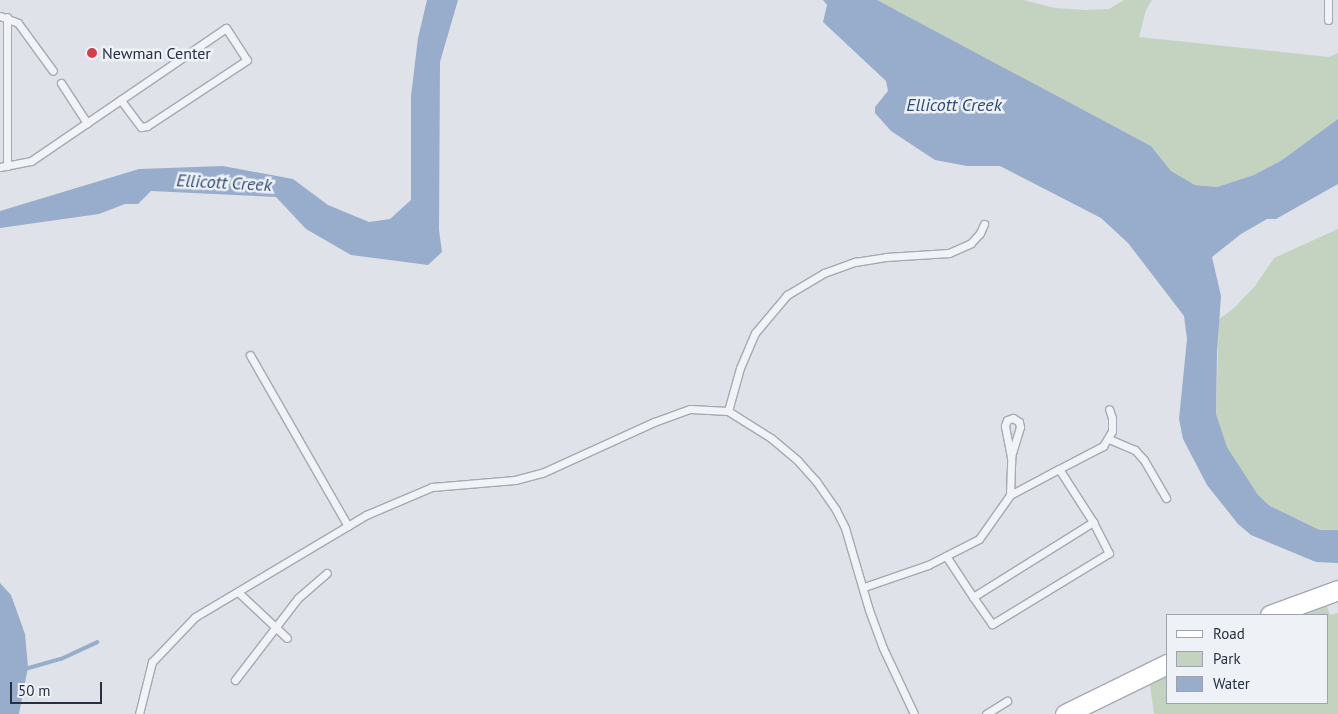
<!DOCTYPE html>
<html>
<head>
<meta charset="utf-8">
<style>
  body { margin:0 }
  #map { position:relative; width:1338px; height:714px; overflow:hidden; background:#dfe2e9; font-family:"PT Sans",sans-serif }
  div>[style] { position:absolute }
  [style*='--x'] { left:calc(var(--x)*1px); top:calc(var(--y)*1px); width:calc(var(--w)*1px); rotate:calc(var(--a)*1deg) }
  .green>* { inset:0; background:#c3d3bf }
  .water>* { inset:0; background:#98adcb }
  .stream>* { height:4px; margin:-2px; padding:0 2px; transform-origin:2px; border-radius:2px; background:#98adcb }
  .roads { filter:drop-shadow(1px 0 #a4a9b3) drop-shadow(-1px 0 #a4a9b3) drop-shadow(0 1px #a4a9b3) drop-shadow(0 -1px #a4a9b3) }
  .lane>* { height:7px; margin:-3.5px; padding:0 3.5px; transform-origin:3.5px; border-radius:3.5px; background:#f2f3f7 }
  .secondary>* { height:19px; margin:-9.5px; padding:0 9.5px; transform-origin:9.5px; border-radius:9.5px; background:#fff }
  .dots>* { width:14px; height:14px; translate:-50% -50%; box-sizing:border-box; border:2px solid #eef1f6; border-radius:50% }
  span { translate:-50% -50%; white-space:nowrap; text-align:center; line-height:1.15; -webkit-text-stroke:5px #eef1f6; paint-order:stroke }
  .poi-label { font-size:16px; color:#272f41 }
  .left { translate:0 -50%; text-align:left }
  .water-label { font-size:18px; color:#2f4a76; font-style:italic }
  .legend { position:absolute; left:1166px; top:614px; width:162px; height:90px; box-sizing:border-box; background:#eef1f6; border:1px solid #9ea3ae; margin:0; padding:6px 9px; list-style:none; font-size:15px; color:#272f41 }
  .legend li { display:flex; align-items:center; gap:10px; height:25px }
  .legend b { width:25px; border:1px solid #9ea3ae }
  .scale { position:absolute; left:10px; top:682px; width:92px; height:22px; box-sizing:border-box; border:2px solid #272f41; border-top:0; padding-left:6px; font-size:15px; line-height:18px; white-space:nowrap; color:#272f41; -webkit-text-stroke:4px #eef1f6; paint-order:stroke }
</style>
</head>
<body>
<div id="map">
  <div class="green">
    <i style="clip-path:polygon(877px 0,1023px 0,1055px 8px,1086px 10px,1109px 9px,1124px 0,1152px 0,1146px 10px,1139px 37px,1329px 57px,1338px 53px,1338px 119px,1282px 160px,1254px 175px,1217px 187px,1195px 185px,1171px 171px,1151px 146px)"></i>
    <i style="clip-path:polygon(1338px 229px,1338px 530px,1321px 530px,1270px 506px,1258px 495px,1227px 447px,1216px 415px,1219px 319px,1233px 309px,1255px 286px,1274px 258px)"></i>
    <i style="clip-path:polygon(1327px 606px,1330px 615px,1338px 613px,1338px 714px,1154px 714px,1150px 685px,1167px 676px,1167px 703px,1327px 703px,1327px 615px,1305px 615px)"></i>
  </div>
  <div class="water">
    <i style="clip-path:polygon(427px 0,458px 0,440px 62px,439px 230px,442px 252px,428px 265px,351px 255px,306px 229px,276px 197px,151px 191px,138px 204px,125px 204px,99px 214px,0 228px,0 211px,139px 169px,223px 166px,293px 179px,328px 205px,369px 222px,390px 219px,411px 200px,411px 96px,418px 38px)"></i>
    <i style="clip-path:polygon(823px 0,877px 0,1151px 146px,1171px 171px,1195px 185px,1217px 187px,1254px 175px,1282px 160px,1338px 119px,1338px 184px,1276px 219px,1267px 219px,1241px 234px,1212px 257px,1221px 296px,1217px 353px,1216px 414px,1227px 447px,1258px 495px,1270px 506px,1320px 530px,1338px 530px,1338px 563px,1316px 562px,1251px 535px,1238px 524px,1207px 485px,1183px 439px,1179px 419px,1187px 339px,1184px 316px,1128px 243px,1101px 218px,1000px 166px,967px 166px,935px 160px,891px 131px,875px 113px,875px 107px,888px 91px,886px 81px,823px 22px,827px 5px)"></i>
    <i style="clip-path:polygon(0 583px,11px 595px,25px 634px,28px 667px,19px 714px,0 714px)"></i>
  </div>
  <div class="stream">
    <i style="--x:25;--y:669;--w:37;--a:-16"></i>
    <i style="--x:61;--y:659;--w:40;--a:-25"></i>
  </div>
  <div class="roads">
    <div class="lane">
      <i style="--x:0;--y:16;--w:19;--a:21"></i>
      <i style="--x:18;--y:23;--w:59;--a:53.9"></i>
      <i style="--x:7;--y:17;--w:149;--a:90"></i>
      <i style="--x:1328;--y:20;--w:20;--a:-90"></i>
      <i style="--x:61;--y:83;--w:48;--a:57"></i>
      <i style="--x:0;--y:167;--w:32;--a:-11"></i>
      <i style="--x:31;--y:161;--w:236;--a:-34.3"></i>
      <i style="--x:226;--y:28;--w:38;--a:57"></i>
      <i style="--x:247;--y:60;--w:120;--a:146.6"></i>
      <i style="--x:147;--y:126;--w:6;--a:171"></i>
      <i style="--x:141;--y:127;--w:34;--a:-127"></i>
      <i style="--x:250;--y:355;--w:197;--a:60.2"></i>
      <i style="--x:728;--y:411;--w:45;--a:-74.4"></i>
      <i style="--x:740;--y:368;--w:38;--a:-67"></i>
      <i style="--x:755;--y:333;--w:50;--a:-49.9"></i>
      <i style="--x:787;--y:295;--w:43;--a:-30.7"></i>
      <i style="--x:824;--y:273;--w:33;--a:-20"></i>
      <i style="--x:855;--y:262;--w:31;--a:-9"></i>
      <i style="--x:886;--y:257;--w:63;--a:-3.6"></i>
      <i style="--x:949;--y:253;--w:24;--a:-24"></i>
      <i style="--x:971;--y:243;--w:13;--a:-48"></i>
      <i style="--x:980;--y:233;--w:10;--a:-66"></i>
      <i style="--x:1109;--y:439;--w:28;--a:23"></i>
      <i style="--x:1135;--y:450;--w:13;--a:48"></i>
      <i style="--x:1144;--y:460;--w:44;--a:59.9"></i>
      <i style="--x:1059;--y:469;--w:50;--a:-27.6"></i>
      <i style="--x:1103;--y:446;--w:17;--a:-59"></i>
      <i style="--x:1112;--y:431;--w:13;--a:-90"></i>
      <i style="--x:1112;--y:418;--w:9;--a:-108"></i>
      <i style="--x:1010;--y:495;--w:38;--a:-88"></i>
      <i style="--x:1011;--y:457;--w:32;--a:-101"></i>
      <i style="--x:1005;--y:426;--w:6;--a:-72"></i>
      <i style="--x:1007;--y:420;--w:6;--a:-18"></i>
      <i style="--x:1013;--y:418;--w:7;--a:34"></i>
      <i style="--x:1019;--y:422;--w:5;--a:79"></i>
      <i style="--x:1020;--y:427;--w:31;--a:107"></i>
      <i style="--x:946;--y:556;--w:49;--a:56.6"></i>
      <i style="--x:973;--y:597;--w:142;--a:-32"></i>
      <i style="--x:1093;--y:522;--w:35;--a:63"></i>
      <i style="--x:1109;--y:553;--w:137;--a:148.7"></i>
      <i style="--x:992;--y:624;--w:33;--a:-125"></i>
      <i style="--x:864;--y:587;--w:68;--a:-19"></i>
      <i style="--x:928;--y:565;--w:57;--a:-27"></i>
      <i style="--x:979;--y:539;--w:54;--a:-54.8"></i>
      <i style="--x:1010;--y:495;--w:55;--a:-28"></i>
      <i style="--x:1059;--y:469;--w:63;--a:57.3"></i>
      <i style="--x:238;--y:592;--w:67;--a:43.2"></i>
      <i style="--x:235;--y:680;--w:103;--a:-52.5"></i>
      <i style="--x:298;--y:598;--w:38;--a:-41"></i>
      <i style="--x:139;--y:714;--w:54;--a:-76"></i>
      <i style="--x:152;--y:662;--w:62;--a:-46.3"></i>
      <i style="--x:195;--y:617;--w:199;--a:-30.8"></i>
      <i style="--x:366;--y:515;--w:72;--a:-23"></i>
      <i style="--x:432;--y:487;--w:83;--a:-4.8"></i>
      <i style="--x:515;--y:480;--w:28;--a:-15"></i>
      <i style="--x:542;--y:473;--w:123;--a:-24.5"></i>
      <i style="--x:654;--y:422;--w:38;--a:-20"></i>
      <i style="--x:690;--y:409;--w:38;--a:3"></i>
      <i style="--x:728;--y:411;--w:51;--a:32.1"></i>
      <i style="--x:771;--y:438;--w:35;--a:40"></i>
      <i style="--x:798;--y:461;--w:27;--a:48"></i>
      <i style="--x:816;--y:481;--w:35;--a:55"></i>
      <i style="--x:836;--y:510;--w:20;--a:63"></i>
      <i style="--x:845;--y:528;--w:85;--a:73.7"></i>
      <i style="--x:869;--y:610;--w:40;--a:69.8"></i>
      <i style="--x:883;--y:648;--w:73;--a:64.8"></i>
      <i style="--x:986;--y:714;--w:25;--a:-32"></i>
    </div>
    <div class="secondary">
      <i style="--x:1270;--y:615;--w:72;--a:-20.2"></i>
      <i style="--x:1065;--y:714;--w:114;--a:-26.1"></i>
    </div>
  </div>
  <div class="dots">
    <i style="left:92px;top:53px;background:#d43e4a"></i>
  </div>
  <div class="poi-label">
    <span class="left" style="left:102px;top:53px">Newman Center</span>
  </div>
  <div class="water-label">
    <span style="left:954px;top:105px">Ellicott Creek</span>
    <span style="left:224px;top:183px;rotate:3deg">Ellicott Creek</span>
  </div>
  <ul class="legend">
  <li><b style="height:6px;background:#fff"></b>Road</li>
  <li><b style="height:14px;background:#c3d3bf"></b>Park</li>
  <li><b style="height:14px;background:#98adcb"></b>Water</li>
  </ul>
  <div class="scale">50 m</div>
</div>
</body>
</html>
